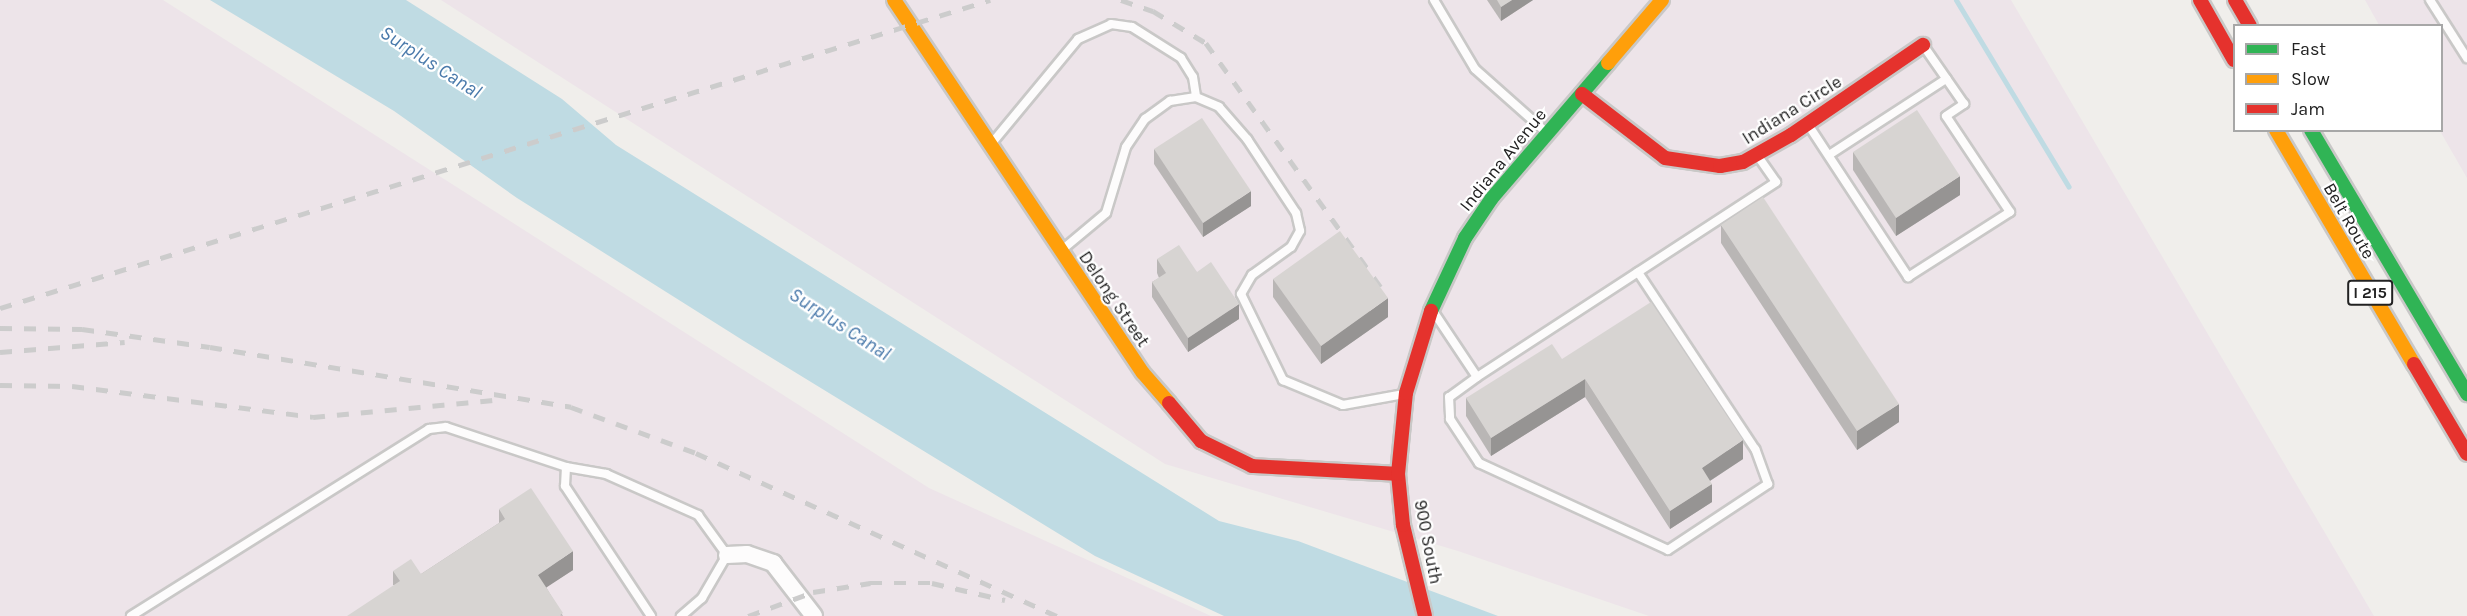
<!DOCTYPE html>
<html>
<head>
<meta charset="utf-8">
<style>
  body { margin:0 }
  #map { position:relative; width:2467px; height:616px; overflow:hidden; background:#f0eeeb; font-family:Karla,sans-serif }
  div>[style] { position:absolute }
  [style*='--x'] { left:calc(var(--x)*1px); top:calc(var(--y)*1px); width:calc(var(--w)*1px); rotate:calc(var(--a)*1deg) }
  .industrial>* { inset:0; background:#ede4e9 }
  .water>* { inset:0; background:#bfdbe3 }
  .stream>* { height:5px; margin:-2.5px; padding:0 2.5px; transform-origin:2.5px; border-radius:2.5px; background:#bfdbe3 }
  .roads { filter:drop-shadow(2px 0 #c9c8c7) drop-shadow(-2px 0 #c9c8c7) drop-shadow(0 2px #c9c8c7) drop-shadow(0 -2px #c9c8c7) }
  .lane>* { height:8px; margin:-4px; padding:0 4px; transform-origin:4px; border-radius:4px; background:#fdfcfc }
  .street>* { height:16px; margin:-8px; padding:0 8px; transform-origin:8px; border-radius:8px; background:#fdfcfc }
  .fast>* { height:14px; margin:-7px; padding:0 7px; transform-origin:7px; border-radius:7px; background:#30b455 }
  .slow>* { height:14px; margin:-7px; padding:0 7px; transform-origin:7px; border-radius:7px; background:#ff9f0a }
  .jam>* { height:14px; margin:-7px; padding:0 7px; transform-origin:7px; border-radius:7px; background:#e5322d }
  .rail>* { height:4.5px; margin-top:-2.25px; transform-origin:0; background:repeating-linear-gradient(90deg,#ccc 0 12px,transparent 0 24px) }
  .wall>* { inset:0; background:#b9b6b5 }
  .shaded-wall>* { inset:0; background:#969493 }
  .building>* { inset:0; background:#d7d4d2 }
  span { translate:-50% -50%; white-space:nowrap; text-align:center; line-height:1.15; -webkit-text-stroke:4.5px #fff; paint-order:stroke }
  .shield-label span { padding:2px 4px; background:#fff; border:2px solid; border-radius:4px; -webkit-text-stroke-width:0 }
  .shield-label { font-size:16px; color:#222; font-weight:700 }
  .street-label { font-size:18px; color:#222 }
  .water-label { font-size:20px; color:#4a7aab; font-style:italic }
  .legend { position:absolute; left:2233px; top:24px; width:210px; height:108px; box-sizing:border-box; background:#fff; border:2px solid #a7a7a7; margin:0; padding:8px 10px; list-style:none; font-size:18px; color:#222 }
  .legend li { display:flex; align-items:center; gap:12px; height:30px }
  .legend b { width:30px; border:2px solid #a7a7a7 }
</style>
</head>
<body>
<div id="map">
  <div class="industrial">
    <i style="clip-path:polygon(0 0,163px 0,929px 488px,1211px 616px,0 616px)"></i>
    <i style="clip-path:polygon(441px 0,2011px 0,2374px 616px,1649px 616px,1458px 551px,1165px 464px)"></i>
    <i style="clip-path:polygon(2365px 0,2467px 0,2467px 178px,2440px 131px,2442px 26px,2379px 25px)"></i>
  </div>
  <div class="water">
    <i style="clip-path:polygon(210px 0,406px 0,562px 99px,616px 145px,1219px 521px,1298px 541px,1498px 616px,1224px 616px,1095px 556px,744px 341px,517px 198px,394px 111px)"></i>
  </div>
  <div class="stream">
    <i style="--x:1956;--y:0;--w:218;--a:58.9"></i>
  </div>
  <div class="roads">
    <div class="lane">
      <i style="--x:1434;--y:0;--w:80;--a:59.3"></i>
      <i style="--x:1475;--y:69;--w:96;--a:41.6"></i>
      <i style="--x:2430;--y:0;--w:69;--a:57.5"></i>
      <i style="--x:1809;--y:126;--w:181;--a:56.7"></i>
      <i style="--x:1908;--y:277;--w:121;--a:-32.5"></i>
      <i style="--x:2010;--y:212;--w:115;--a:-123.7"></i>
      <i style="--x:1946;--y:116;--w:22;--a:-34"></i>
      <i style="--x:1964;--y:104;--w:72;--a:-124.8"></i>
      <i style="--x:992;--y:143;--w:135;--a:-50.4"></i>
      <i style="--x:1078;--y:39;--w:36;--a:-24"></i>
      <i style="--x:1111;--y:24;--w:21;--a:8"></i>
      <i style="--x:1132;--y:27;--w:58;--a:32.3"></i>
      <i style="--x:1181;--y:58;--w:22;--a:58"></i>
      <i style="--x:1193;--y:77;--w:20;--a:81"></i>
      <i style="--x:1829;--y:155;--w:140;--a:-33"></i>
      <i style="--x:1063;--y:249;--w:56;--a:-39.9"></i>
      <i style="--x:1106;--y:213;--w:69;--a:-73.1"></i>
      <i style="--x:1126;--y:147;--w:34;--a:-56"></i>
      <i style="--x:1145;--y:119;--w:31;--a:-36"></i>
      <i style="--x:1170;--y:101;--w:26;--a:-9"></i>
      <i style="--x:1196;--y:97;--w:25;--a:23"></i>
      <i style="--x:1219;--y:107;--w:43;--a:48.8"></i>
      <i style="--x:1247;--y:139;--w:89;--a:56.5"></i>
      <i style="--x:1296;--y:213;--w:18;--a:77"></i>
      <i style="--x:1300;--y:231;--w:18;--a:119"></i>
      <i style="--x:1291;--y:247;--w:48;--a:144.3"></i>
      <i style="--x:1252;--y:275;--w:22;--a:120"></i>
      <i style="--x:1241;--y:294;--w:96;--a:64"></i>
      <i style="--x:1283;--y:380;--w:65;--a:22.6"></i>
      <i style="--x:1343;--y:405;--w:62;--a:-10.2"></i>
      <i style="--x:1433;--y:311;--w:79;--a:56.3"></i>
      <i style="--x:1477;--y:377;--w:357;--a:-33.1"></i>
      <i style="--x:1776;--y:182;--w:33;--a:-125"></i>
      <i style="--x:1477;--y:377;--w:34;--a:144"></i>
      <i style="--x:1449;--y:397;--w:22;--a:87"></i>
      <i style="--x:1450;--y:419;--w:53;--a:56.6"></i>
      <i style="--x:1479;--y:463;--w:208;--a:24.7"></i>
      <i style="--x:1668;--y:550;--w:120;--a:-33.4"></i>
      <i style="--x:1768;--y:484;--w:37;--a:-110"></i>
      <i style="--x:1755;--y:449;--w:212;--a:-123.5"></i>
      <i style="--x:131;--y:616;--w:352;--a:-32.1"></i>
      <i style="--x:429;--y:429;--w:17;--a:-7"></i>
      <i style="--x:446;--y:427;--w:126;--a:18.4"></i>
      <i style="--x:651;--y:616;--w:156;--a:-123.5"></i>
      <i style="--x:565;--y:486;--w:19;--a:-87"></i>
      <i style="--x:566;--y:467;--w:41;--a:9.9"></i>
      <i style="--x:606;--y:474;--w:101;--a:24"></i>
      <i style="--x:698;--y:515;--w:49;--a:54.1"></i>
      <i style="--x:727;--y:555;--w:50;--a:120.2"></i>
      <i style="--x:702;--y:598;--w:28;--a:139"></i>
    </div>
    <div class="street">
      <i style="--x:727;--y:555;--w:20;--a:-3"></i>
      <i style="--x:747;--y:554;--w:28;--a:19"></i>
      <i style="--x:773;--y:563;--w:67;--a:52.3"></i>
    </div>
    <div class="fast">
      <i style="--x:2311;--y:130;--w:307;--a:59.4"></i>
      <i style="--x:1431;--y:311;--w:81;--a:-65"></i>
      <i style="--x:1465;--y:238;--w:48;--a:-56"></i>
      <i style="--x:1492;--y:198;--w:178;--a:-49.3"></i>
    </div>
    <div class="slow">
      <i style="--x:894;--y:0;--w:448;--a:56.3"></i>
      <i style="--x:1143;--y:373;--w:40;--a:49"></i>
      <i style="--x:1608;--y:63;--w:83;--a:-49.4"></i>
      <i style="--x:2276;--y:130;--w:272;--a:59.5"></i>
    </div>
    <div class="jam">
      <i style="--x:2200;--y:0;--w:69;--a:60.5"></i>
      <i style="--x:2235;--y:0;--w:30;--a:60"></i>
      <i style="--x:1582;--y:94;--w:105;--a:37.6"></i>
      <i style="--x:1665;--y:158;--w:56;--a:8.3"></i>
      <i style="--x:1720;--y:166;--w:23;--a:-10"></i>
      <i style="--x:1743;--y:162;--w:55;--a:-29.4"></i>
      <i style="--x:1791;--y:135;--w:160;--a:-34.3"></i>
      <i style="--x:2414;--y:364;--w:104;--a:59.5"></i>
      <i style="--x:1169;--y:403;--w:50;--a:49.9"></i>
      <i style="--x:1201;--y:441;--w:57;--a:26.1"></i>
      <i style="--x:1252;--y:466;--w:146;--a:3.1"></i>
      <i style="--x:1425;--y:616;--w:94;--a:-103.6"></i>
      <i style="--x:1403;--y:525;--w:51;--a:-95.6"></i>
      <i style="--x:1398;--y:474;--w:81;--a:-84.4"></i>
      <i style="--x:1406;--y:393;--w:86;--a:-73"></i>
    </div>
  </div>
  <div class="rail">
    <i style="--x:1121;--y:0;--w:34;--a:19"></i>
    <i style="--x:1153;--y:11;--w:62;--a:31.1"></i>
    <i style="--x:1206;--y:43;--w:300;--a:54.4"></i>
    <i style="--x:0;--y:308;--w:1037;--a:-17.28"></i>
    <i style="--x:0;--y:328;--w:82;--a:0.7"></i>
    <i style="--x:82;--y:329;--w:129;--a:8"></i>
    <i style="--x:210;--y:347;--w:366;--a:9.4"></i>
    <i style="--x:571;--y:407;--w:133;--a:20.2"></i>
    <i style="--x:696;--y:453;--w:396;--a:24.3"></i>
    <i style="--x:0;--y:352;--w:125;--a:-4.6"></i>
    <i style="--x:0;--y:385;--w:72;--a:0.8"></i>
    <i style="--x:72;--y:386;--w:243;--a:7.3"></i>
    <i style="--x:313;--y:417;--w:192;--a:-5.4"></i>
    <i style="--x:748;--y:616;--w:69;--a:-20.3"></i>
    <i style="--x:813;--y:592;--w:58;--a:-9"></i>
    <i style="--x:870;--y:583;--w:62;--a:0"></i>
    <i style="--x:932;--y:583;--w:75;--a:13.1"></i>
  </div>
  <div class="wall">
    <i style="clip-path:polygon(1487px 0,1533px 0,1501px 21px)"></i>
    <i style="clip-path:polygon(1154px 149px,1251px 206px,1203px 237px,1154px 164px)"></i>
    <i style="clip-path:polygon(1853px 152px,1960px 195px,1896px 236px,1853px 170px)"></i>
    <i style="clip-path:polygon(1721px 225px,1899px 422px,1857px 450px,1721px 243px)"></i>
    <i style="clip-path:polygon(1157px 259px,1197px 272px,1239px 319px,1188px 352px,1152px 297px,1152px 282px,1159px 278px,1157px 273px)"></i>
    <i style="clip-path:polygon(1273px 279px,1388px 317px,1321px 364px,1273px 297px)"></i>
    <i style="clip-path:polygon(1562px 359px,1743px 459px,1710px 481px,1712px 502px,1670px 529px,1585px 397px,1491px 456px,1466px 416px,1466px 398px)"></i>
    <i style="clip-path:polygon(499px 509px,573px 570px,546px 587px,563px 616px,393px 585px,393px 571px,421px 574px,499px 523px)"></i>
  </div>
  <div class="shaded-wall">
    <i style="clip-path:polygon(1512px 0,1533px 0,1501px 21px,1501px 7px)"></i>
    <i style="clip-path:polygon(1960px 176px,1960px 195px,1896px 236px,1896px 218px)"></i>
    <i style="clip-path:polygon(1251px 191px,1251px 206px,1203px 237px,1203px 223px)"></i>
    <i style="clip-path:polygon(1388px 298px,1388px 317px,1321px 364px,1321px 346px)"></i>
    <i style="clip-path:polygon(1239px 304px,1239px 319px,1188px 352px,1188px 338px)"></i>
    <i style="clip-path:polygon(1585px 379px,1585px 397px,1491px 456px,1491px 438px)"></i>
    <i style="clip-path:polygon(1899px 404px,1899px 422px,1857px 450px,1857px 431px)"></i>
    <i style="clip-path:polygon(1743px 440px,1743px 459px,1702px 486px,1702px 468px)"></i>
    <i style="clip-path:polygon(1712px 484px,1712px 502px,1670px 529px,1670px 511px)"></i>
    <i style="clip-path:polygon(573px 551px,573px 570px,538px 593px,538px 575px)"></i>
  </div>
  <div class="building">
    <i style="clip-path:polygon(1497px 0,1512px 0,1501px 7px)"></i>
    <i style="clip-path:polygon(1917px 110px,1960px 176px,1896px 218px,1853px 152px)"></i>
    <i style="clip-path:polygon(1202px 118px,1251px 191px,1203px 223px,1154px 149px)"></i>
    <i style="clip-path:polygon(1763px 197px,1899px 404px,1857px 431px,1721px 225px)"></i>
    <i style="clip-path:polygon(1340px 231px,1388px 298px,1321px 346px,1273px 279px)"></i>
    <i style="clip-path:polygon(1179px 245px,1197px 272px,1211px 262px,1239px 304px,1188px 338px,1152px 282px,1166px 273px,1157px 259px)"></i>
    <i style="clip-path:polygon(1651px 302px,1743px 440px,1702px 468px,1712px 484px,1670px 511px,1585px 379px,1491px 438px,1466px 398px,1552px 344px,1562px 359px)"></i>
    <i style="clip-path:polygon(531px 488px,573px 551px,538px 575px,563px 613px,559px 616px,347px 616px,400px 581px,393px 571px,411px 559px,421px 574px,505px 519px,499px 509px)"></i>
  </div>
  <div class="shield-label">
    <span style="left:2370px;top:293px">I 215</span>
  </div>
  <div class="street-label">
    <span style="left:1792px;top:110px;rotate:-32deg">Indiana Circle</span>
    <span style="left:1503px;top:160px;rotate:-51deg">Indiana Avenue</span>
    <span style="left:2349px;top:221px;rotate:60deg">Belt Route</span>
    <span style="left:1114px;top:299px;rotate:56deg">Delong Street</span>
    <span style="left:1428px;top:542px;rotate:79deg">900 South</span>
  </div>
  <div class="water-label">
    <span style="left:431px;top:62px;rotate:33deg">Surplus Canal</span>
    <span style="left:840px;top:324px;rotate:33deg">Surplus Canal</span>
  </div>
  <ul class="legend">
  <li><b style="height:8px;background:#30b455"></b>Fast</li>
  <li><b style="height:8px;background:#ff9f0a"></b>Slow</li>
  <li><b style="height:8px;background:#e5322d"></b>Jam</li>
  </ul>
</div>
</body>
</html>
